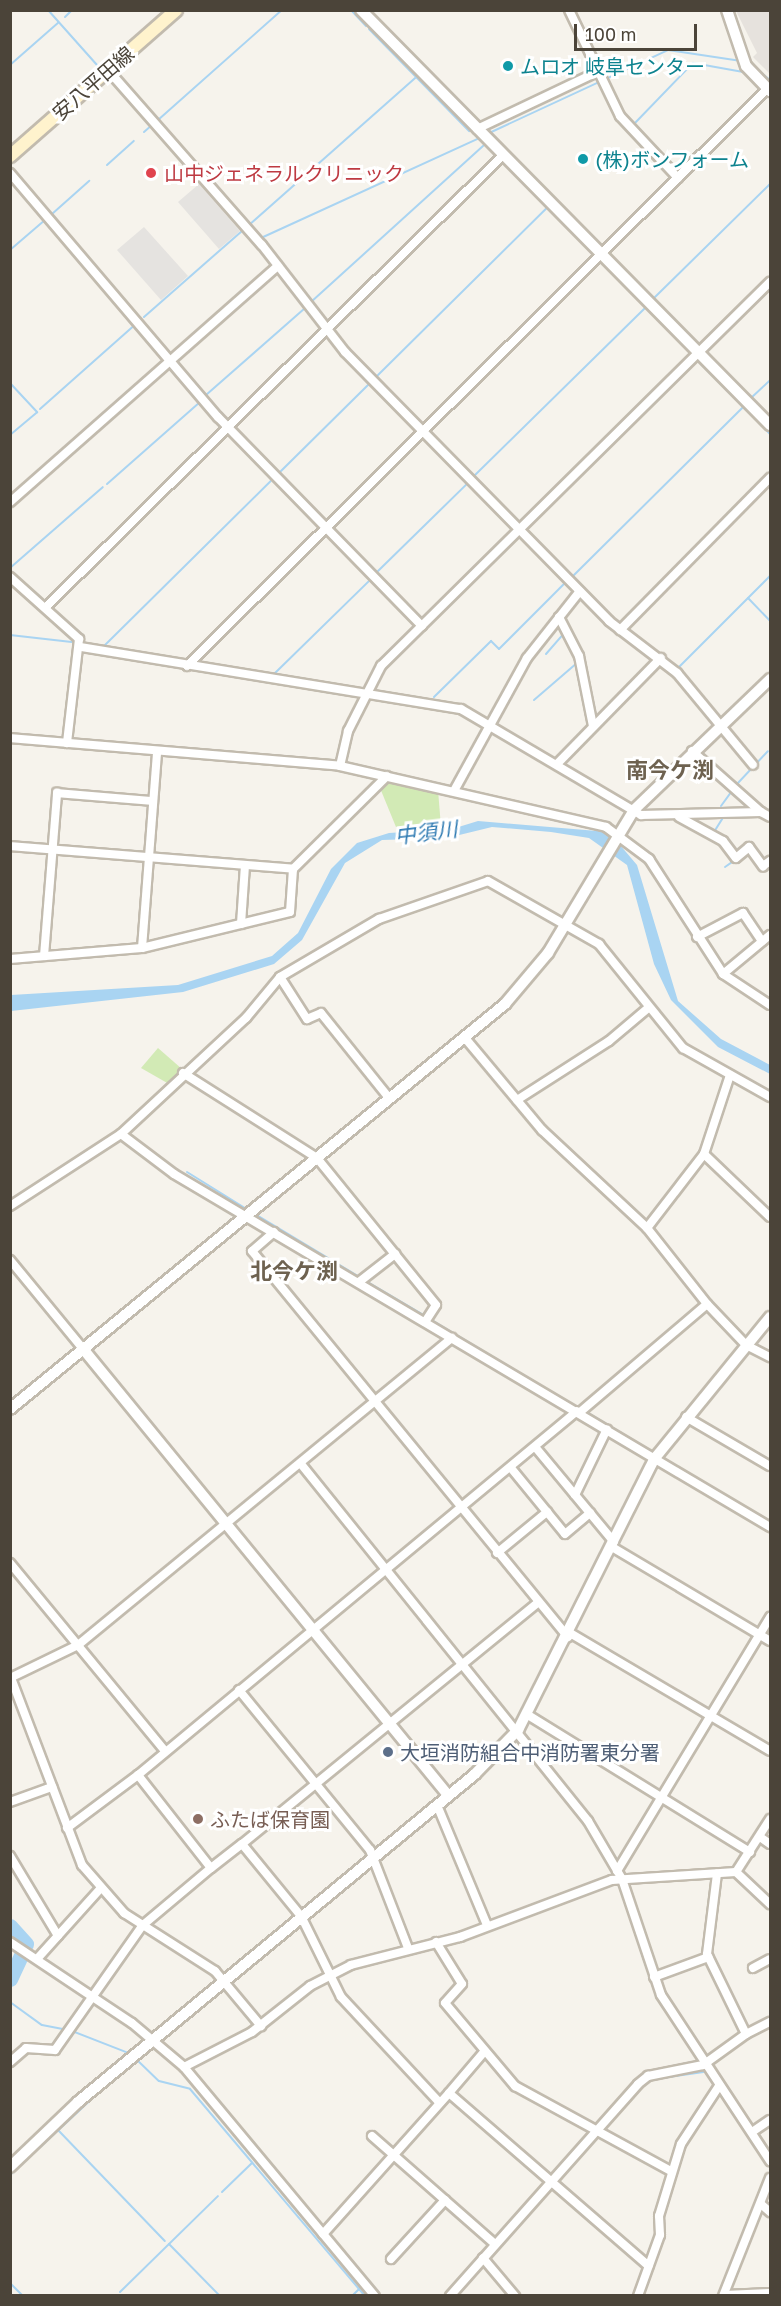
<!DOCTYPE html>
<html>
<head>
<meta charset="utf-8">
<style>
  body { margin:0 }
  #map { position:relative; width:781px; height:2306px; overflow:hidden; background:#f6f3ec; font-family:"Golos Text","Noto Sans JP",sans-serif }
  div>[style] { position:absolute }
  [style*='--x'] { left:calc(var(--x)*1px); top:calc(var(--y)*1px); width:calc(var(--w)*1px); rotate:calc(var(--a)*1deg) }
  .industrial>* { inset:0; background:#e6e2dd }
  .green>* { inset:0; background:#d2eab5 }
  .parking>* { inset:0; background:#e5e3e0 }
  .water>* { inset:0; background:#a9d4f2 }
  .stream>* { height:2px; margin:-1px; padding:0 1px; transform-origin:1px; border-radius:1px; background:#a9d4f2 }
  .river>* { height:15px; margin:-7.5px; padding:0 7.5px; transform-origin:7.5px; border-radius:7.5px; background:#a9d4f2 }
  .roads { filter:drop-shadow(2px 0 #c2bbae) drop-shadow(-2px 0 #c2bbae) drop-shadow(0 2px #c2bbae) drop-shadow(0 -2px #c2bbae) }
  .minor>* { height:8px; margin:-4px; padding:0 4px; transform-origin:4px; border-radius:4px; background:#fff }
  .tertiary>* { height:10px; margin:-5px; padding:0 5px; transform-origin:5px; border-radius:5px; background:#fff }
  .secondary>* { height:12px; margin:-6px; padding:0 6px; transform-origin:6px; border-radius:6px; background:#fff3cd }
  .dots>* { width:16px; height:16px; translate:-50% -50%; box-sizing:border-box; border:3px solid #fff; border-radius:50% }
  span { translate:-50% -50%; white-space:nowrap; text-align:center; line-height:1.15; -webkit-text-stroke:6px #fff; paint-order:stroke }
  .culture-label { font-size:20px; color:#0d838f }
  .left { translate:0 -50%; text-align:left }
  .street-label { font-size:20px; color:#4b4439 }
  .health-label { font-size:20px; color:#be3a42 }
  .service-label { font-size:20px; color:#4e5e75 }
  .education-label { font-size:20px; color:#785e54 }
  .water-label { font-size:21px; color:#2e7ab2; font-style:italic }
  .quarter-label { font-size:22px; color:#6e6250; font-weight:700 }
  .frame { position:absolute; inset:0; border:12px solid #4b4439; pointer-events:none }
  .scale { position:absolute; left:574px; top:24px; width:123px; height:27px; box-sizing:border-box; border:3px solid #4b4439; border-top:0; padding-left:8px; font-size:18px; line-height:21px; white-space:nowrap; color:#4b4439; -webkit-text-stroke:4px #fff; paint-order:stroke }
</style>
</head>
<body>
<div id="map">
  <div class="industrial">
    <i style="clip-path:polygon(736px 11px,770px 11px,770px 74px,753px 57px,757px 53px)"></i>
  </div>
  <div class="green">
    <i style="clip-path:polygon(386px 781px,438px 790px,441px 827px,396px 827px,380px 788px)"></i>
    <i style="clip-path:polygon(158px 1048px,182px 1069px,169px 1084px,141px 1068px)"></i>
  </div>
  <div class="parking">
    <i style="clip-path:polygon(199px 184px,240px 231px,219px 249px,178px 202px)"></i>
    <i style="clip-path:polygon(144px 227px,188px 276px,161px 300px,117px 250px)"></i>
  </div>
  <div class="water">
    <i style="clip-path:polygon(478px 821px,609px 832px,637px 865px,678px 1001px,721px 1039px,770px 1065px,770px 1074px,718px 1047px,671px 1000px,654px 964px,627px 865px,589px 838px,551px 832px,492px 827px,447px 838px,382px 840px,345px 863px,302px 940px,274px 964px,183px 992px,11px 1011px,11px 995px,178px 985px,272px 956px,298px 933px,331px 869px,357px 843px,389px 833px,452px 829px)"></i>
  </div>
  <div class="stream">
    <i style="--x:48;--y:10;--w:74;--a:48.3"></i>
    <i style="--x:351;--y:10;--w:22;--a:47"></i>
    <i style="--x:65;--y:17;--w:10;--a:-45"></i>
    <i style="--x:369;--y:29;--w:143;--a:45.6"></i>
    <i style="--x:749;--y:63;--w:27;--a:39"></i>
    <i style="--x:10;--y:65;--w:64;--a:-41.2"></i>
    <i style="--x:114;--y:84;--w:212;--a:47.9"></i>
    <i style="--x:158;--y:120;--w:166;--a:-41.6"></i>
    <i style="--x:634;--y:124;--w:85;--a:-46"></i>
    <i style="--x:693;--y:63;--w:51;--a:10.2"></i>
    <i style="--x:743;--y:72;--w:13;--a:42"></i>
    <i style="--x:144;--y:132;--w:9;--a:-41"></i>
    <i style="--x:487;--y:134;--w:200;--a:-24.9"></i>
    <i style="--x:668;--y:50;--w:74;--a:8.6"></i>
    <i style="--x:107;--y:165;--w:36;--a:-42"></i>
    <i style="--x:52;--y:214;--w:50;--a:-41.7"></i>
    <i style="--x:249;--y:225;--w:223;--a:-41.5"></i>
    <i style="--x:261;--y:238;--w:243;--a:-24.6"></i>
    <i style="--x:10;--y:250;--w:46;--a:-40.6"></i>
    <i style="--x:608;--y:253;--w:29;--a:46"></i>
    <i style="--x:627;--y:288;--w:93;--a:45.4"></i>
    <i style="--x:311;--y:302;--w:234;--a:-42.2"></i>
    <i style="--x:144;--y:317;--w:132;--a:-41.3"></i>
    <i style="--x:699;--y:346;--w:66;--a:-134.4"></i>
    <i style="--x:653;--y:299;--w:164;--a:-44.5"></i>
    <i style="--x:697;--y:360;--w:104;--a:45.4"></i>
    <i style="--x:376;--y:377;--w:242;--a:-44.7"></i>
    <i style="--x:10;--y:383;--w:40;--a:47"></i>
    <i style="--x:206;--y:395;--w:133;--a:-41.3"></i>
    <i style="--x:751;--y:398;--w:26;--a:-43"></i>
    <i style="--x:40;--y:409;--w:130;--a:-41.6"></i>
    <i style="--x:10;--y:435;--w:35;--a:-40"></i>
    <i style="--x:280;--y:472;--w:127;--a:-44.7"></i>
    <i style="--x:473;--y:477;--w:243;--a:-44.5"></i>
    <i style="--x:107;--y:484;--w:124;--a:-41.4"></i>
    <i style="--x:10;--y:568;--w:123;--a:-41.1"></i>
    <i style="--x:377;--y:572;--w:127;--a:-44.4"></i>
    <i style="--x:572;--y:577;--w:243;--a:-44.8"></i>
    <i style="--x:748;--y:598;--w:32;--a:46"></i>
    <i style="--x:10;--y:635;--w:62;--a:6.4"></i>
    <i style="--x:103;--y:647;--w:236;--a:-44.7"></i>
    <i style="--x:546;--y:654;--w:28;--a:-49"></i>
    <i style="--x:678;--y:668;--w:130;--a:-45"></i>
    <i style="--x:273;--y:675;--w:136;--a:-44.4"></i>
    <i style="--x:434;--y:697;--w:80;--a:-44.5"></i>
    <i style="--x:491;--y:641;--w:11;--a:45"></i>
    <i style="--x:499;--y:649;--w:95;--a:-45"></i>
    <i style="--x:534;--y:700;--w:57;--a:-40.7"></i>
    <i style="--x:737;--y:784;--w:45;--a:-46.8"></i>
    <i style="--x:721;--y:806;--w:19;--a:-54"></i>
    <i style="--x:714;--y:832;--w:19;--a:-58"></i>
    <i style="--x:725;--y:867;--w:12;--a:-35"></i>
    <i style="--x:187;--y:1172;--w:72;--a:31.9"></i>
    <i style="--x:255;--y:1214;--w:124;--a:31.1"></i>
    <i style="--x:366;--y:1281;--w:69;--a:30.7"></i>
    <i style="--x:430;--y:1319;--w:175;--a:31"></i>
    <i style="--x:657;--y:1352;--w:63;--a:-39.2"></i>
    <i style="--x:585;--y:1411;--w:82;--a:31"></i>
    <i style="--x:587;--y:1413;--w:37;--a:-43"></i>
    <i style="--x:660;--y:1456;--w:128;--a:31"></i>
    <i style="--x:10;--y:2002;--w:39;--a:36"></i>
    <i style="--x:42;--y:2025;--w:25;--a:11"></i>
    <i style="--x:72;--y:2031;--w:63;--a:21.3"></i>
    <i style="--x:135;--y:2058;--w:33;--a:44"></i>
    <i style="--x:159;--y:2081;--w:32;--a:14"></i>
    <i style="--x:190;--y:2089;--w:271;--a:49.8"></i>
    <i style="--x:114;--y:2079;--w:30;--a:-40"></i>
    <i style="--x:613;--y:2118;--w:52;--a:-47.4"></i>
    <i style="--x:648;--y:2080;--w:56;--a:-8.3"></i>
    <i style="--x:58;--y:2130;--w:154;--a:46.1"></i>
    <i style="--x:10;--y:2175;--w:135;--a:-42.9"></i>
    <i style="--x:222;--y:2192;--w:42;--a:-44"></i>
    <i style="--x:169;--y:2244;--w:73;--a:45.6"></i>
    <i style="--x:10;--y:2283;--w:18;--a:45"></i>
    <i style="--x:120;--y:2292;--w:137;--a:-44.4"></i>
    <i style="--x:117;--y:2296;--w:1;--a:-90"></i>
    <i style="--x:352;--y:2296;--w:10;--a:-45"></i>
  </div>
  <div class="river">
    <i style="--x:10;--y:1926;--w:24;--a:48"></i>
    <i style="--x:10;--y:1979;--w:29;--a:-65"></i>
  </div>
  <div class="roads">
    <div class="minor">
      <i style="--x:569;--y:10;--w:118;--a:64.3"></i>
      <i style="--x:620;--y:116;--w:85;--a:46.9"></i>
      <i style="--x:108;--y:70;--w:233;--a:48.7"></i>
      <i style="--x:262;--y:245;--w:135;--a:52.2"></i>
      <i style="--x:345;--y:352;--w:377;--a:45.5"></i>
      <i style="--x:609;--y:621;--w:86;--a:37.4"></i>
      <i style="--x:677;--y:673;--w:119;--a:50.4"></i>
      <i style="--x:477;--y:129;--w:135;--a:-25.4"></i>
      <i style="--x:10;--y:173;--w:321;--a:49.6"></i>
      <i style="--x:218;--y:417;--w:292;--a:45.7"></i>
      <i style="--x:10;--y:502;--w:357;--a:-41.4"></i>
      <i style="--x:10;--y:577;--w:93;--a:41.9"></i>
      <i style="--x:79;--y:639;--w:105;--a:96.6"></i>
      <i style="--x:46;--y:607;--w:643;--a:-44.68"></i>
      <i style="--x:559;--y:617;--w:44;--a:62.9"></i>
      <i style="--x:579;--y:656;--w:71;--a:78.7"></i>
      <i style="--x:620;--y:630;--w:214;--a:-45.4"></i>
      <i style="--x:81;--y:647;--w:385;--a:9.3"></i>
      <i style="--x:461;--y:709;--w:209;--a:30.5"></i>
      <i style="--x:641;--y:815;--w:120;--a:-1.4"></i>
      <i style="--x:761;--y:812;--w:10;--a:29"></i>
      <i style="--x:187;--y:666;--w:820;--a:-44.85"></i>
      <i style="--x:10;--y:738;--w:331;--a:4.8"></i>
      <i style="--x:340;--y:766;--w:273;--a:12.9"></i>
      <i style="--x:606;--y:827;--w:54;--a:36.7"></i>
      <i style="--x:649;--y:859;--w:137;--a:57.2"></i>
      <i style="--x:723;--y:974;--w:56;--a:33.4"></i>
      <i style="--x:692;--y:751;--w:92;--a:41.5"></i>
      <i style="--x:558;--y:763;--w:147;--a:-45.6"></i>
      <i style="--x:340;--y:766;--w:36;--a:-77"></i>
      <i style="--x:348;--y:731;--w:73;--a:-63.1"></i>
      <i style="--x:381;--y:666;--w:547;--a:-44.63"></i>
      <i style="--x:455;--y:789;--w:149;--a:-61.2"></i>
      <i style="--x:527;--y:658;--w:85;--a:-51.7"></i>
      <i style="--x:679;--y:817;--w:50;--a:28.6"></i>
      <i style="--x:723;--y:841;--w:21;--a:53"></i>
      <i style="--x:736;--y:858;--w:17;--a:-40"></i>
      <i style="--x:749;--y:847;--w:24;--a:54"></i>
      <i style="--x:763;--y:866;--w:9;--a:-36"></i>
      <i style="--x:10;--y:846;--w:284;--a:4.6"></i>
      <i style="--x:293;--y:869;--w:132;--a:-44.7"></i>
      <i style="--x:241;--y:924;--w:58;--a:-86.1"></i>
      <i style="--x:697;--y:937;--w:52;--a:-27.6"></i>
      <i style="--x:743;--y:913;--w:34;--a:56"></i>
      <i style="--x:142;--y:948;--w:197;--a:-85.6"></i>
      <i style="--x:44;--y:956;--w:164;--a:-85.4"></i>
      <i style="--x:57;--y:793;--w:96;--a:4.8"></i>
      <i style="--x:10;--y:959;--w:132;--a:-4.8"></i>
      <i style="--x:142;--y:948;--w:152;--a:-13.7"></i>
      <i style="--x:290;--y:912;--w:43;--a:-86"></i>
      <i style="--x:723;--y:974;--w:61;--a:-39.7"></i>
      <i style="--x:280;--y:977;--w:50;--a:57.3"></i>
      <i style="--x:307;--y:1019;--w:15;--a:-23"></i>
      <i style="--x:321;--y:1013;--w:110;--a:51.3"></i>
      <i style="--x:465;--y:1038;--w:120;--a:50.1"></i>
      <i style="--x:542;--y:1130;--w:144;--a:43"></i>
      <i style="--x:647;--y:1228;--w:97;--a:51.7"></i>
      <i style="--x:707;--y:1304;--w:57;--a:46.4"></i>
      <i style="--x:746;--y:1345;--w:27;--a:27"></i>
      <i style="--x:183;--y:1073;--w:159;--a:32.4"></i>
      <i style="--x:317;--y:1158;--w:189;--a:51"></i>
      <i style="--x:436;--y:1305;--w:20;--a:123"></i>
      <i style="--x:517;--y:1100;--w:109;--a:-32.7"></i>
      <i style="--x:609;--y:1041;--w:51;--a:-40.2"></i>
      <i style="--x:121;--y:1134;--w:66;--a:37"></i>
      <i style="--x:174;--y:1174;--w:693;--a:30.64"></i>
      <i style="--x:704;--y:1154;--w:91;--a:43.7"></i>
      <i style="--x:10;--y:1206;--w:132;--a:-33"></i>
      <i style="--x:121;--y:1134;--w:171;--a:-42.9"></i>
      <i style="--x:246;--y:1018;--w:53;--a:-50.3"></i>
      <i style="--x:280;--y:977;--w:115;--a:-30.4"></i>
      <i style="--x:379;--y:919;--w:115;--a:-19.2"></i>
      <i style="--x:488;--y:881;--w:128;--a:29.6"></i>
      <i style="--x:599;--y:944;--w:134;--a:51.1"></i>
      <i style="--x:683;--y:1048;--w:100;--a:29.4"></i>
      <i style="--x:647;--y:1228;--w:93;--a:-52.4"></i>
      <i style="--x:704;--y:1154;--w:83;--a:-71.8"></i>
      <i style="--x:274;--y:1232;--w:29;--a:139"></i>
      <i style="--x:252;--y:1251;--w:499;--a:50.7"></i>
      <i style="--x:10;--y:1260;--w:117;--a:50.6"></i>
      <i style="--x:359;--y:1282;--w:46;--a:-37.9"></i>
      <i style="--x:579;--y:1413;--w:168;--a:-40.4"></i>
      <i style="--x:686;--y:1417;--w:97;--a:30.3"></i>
      <i style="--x:536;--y:1448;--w:122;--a:50.3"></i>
      <i style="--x:301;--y:1464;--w:458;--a:51.2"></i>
      <i style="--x:588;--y:1821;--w:67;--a:59.6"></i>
      <i style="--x:622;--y:1879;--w:122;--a:71.4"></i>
      <i style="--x:661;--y:1995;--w:199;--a:56.7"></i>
      <i style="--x:511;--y:1468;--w:85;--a:50.7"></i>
      <i style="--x:565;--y:1534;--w:33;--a:-40"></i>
      <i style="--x:575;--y:1495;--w:73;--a:-64.1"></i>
      <i style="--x:612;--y:1547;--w:184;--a:30.7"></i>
      <i style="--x:497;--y:1553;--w:65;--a:-39.4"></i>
      <i style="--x:10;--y:1563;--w:244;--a:50.5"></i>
      <i style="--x:570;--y:1633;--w:232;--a:30.5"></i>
      <i style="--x:10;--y:1678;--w:76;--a:-25.9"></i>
      <i style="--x:78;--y:1645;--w:484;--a:-39.4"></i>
      <i style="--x:11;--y:1678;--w:200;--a:69.2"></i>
      <i style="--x:82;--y:1865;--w:64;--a:48.8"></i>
      <i style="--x:124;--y:1913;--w:108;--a:32.5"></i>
      <i style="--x:215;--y:1971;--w:72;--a:50.1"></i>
      <i style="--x:239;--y:1690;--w:207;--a:50.7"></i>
      <i style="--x:370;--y:1850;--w:105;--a:68.8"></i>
      <i style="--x:528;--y:1715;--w:261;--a:31.7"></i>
      <i style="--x:138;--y:1775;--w:118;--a:51.9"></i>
      <i style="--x:211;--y:1868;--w:39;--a:-38"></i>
      <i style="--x:242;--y:1844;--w:93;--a:50.7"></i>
      <i style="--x:301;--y:1916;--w:90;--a:63.7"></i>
      <i style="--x:341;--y:1997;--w:144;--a:47"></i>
      <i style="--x:10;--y:1802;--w:45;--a:-19.7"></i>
      <i style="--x:437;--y:1805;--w:130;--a:67.4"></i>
      <i style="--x:67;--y:1828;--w:89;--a:-36.7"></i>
      <i style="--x:138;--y:1775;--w:570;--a:-39.66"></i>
      <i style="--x:760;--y:1837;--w:12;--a:35"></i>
      <i style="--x:242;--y:1844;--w:383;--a:-39.2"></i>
      <i style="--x:10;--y:1856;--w:93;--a:59"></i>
      <i style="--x:617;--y:1871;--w:297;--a:-58.9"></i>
      <i style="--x:736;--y:1872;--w:47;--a:43.3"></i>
      <i style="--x:10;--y:1942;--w:146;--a:33.6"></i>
      <i style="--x:132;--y:2023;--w:68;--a:40.2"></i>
      <i style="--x:184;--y:2067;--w:298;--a:50.2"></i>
      <i style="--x:436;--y:1942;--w:49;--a:58.2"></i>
      <i style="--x:462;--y:1984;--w:25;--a:132"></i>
      <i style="--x:445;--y:2003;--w:109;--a:49.9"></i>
      <i style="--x:515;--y:2086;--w:178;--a:28.6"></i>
      <i style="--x:37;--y:1959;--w:94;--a:-48"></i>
      <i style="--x:753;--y:1968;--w:19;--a:-28"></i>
      <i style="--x:654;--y:1977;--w:58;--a:-20.3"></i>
      <i style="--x:746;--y:2034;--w:27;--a:-27"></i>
      <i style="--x:10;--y:2062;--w:21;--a:-41"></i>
      <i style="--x:26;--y:2048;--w:29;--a:4"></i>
      <i style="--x:55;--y:2050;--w:153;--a:-54.9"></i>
      <i style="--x:143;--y:1925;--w:89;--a:-40"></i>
      <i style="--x:184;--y:2067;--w:76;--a:-27.2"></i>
      <i style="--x:252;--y:2032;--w:74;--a:-38.4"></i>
      <i style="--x:310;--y:1986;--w:46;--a:-27.1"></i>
      <i style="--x:351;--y:1965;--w:113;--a:-14.4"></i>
      <i style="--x:460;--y:1937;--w:162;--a:-20.6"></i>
      <i style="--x:612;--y:1880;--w:124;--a:-3.7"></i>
      <i style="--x:736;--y:1872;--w:63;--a:-57.3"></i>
      <i style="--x:449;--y:2093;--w:54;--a:-49.5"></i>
      <i style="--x:755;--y:2130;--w:18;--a:-34"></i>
      <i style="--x:372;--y:2136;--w:164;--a:41.3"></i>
      <i style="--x:762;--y:2205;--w:11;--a:41"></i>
      <i style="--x:323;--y:2234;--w:189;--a:-48.2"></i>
      <i style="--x:449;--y:2093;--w:264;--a:40.9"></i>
      <i style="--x:483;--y:2258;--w:50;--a:49.9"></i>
      <i style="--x:391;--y:2259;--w:80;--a:-47.5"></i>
      <i style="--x:724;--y:2295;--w:46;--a:-2.5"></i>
      <i style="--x:450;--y:2296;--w:283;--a:-48.4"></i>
      <i style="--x:638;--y:2084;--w:13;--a:-39"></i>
      <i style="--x:648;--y:2076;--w:56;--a:-11.3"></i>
      <i style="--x:703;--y:2065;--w:53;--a:-35.8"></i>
      <i style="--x:746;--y:2034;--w:89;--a:-116"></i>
      <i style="--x:707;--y:1954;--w:81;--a:-82.9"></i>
      <i style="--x:638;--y:2296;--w:65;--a:-70.2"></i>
      <i style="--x:660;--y:2235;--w:19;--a:-93"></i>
      <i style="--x:659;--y:2216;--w:75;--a:-73"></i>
      <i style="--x:681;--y:2144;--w:69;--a:-56.8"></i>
      <i style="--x:723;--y:2296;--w:127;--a:-68.3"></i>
    </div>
    <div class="tertiary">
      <i style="--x:361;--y:10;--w:583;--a:45.42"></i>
      <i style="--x:727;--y:10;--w:59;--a:71.3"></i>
      <i style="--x:746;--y:66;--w:35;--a:46"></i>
      <i style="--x:84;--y:1350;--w:575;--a:50.72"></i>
      <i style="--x:10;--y:1409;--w:640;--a:-39.29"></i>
      <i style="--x:505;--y:1004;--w:67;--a:-49.9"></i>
      <i style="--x:548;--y:953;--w:167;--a:-59"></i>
      <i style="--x:634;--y:810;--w:189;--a:-43.9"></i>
      <i style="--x:10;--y:2167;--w:94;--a:-43.7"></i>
      <i style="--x:78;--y:2102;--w:515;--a:-39.56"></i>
      <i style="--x:475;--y:1774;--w:62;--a:-45.7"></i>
      <i style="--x:518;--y:1730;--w:305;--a:-63.3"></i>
      <i style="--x:655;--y:1458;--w:182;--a:-50.8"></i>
    </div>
    <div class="secondary">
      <i style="--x:10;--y:156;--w:221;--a:-41.3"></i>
    </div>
  </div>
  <div class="dots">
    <i style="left:508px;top:66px;background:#0f9aa8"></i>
    <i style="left:583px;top:159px;background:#0f9aa8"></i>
    <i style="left:151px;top:173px;background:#e0444e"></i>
    <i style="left:388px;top:1752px;background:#5c6f8a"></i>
    <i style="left:198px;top:1819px;background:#8d6e63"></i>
  </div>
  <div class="culture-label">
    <span class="left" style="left:520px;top:66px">ムロオ 岐阜センター</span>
    <span class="left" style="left:595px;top:159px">(株)ボンフォーム</span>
  </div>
  <div class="street-label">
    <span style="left:93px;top:83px;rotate:-41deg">安八平田線</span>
  </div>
  <div class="health-label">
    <span class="left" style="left:164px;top:173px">山中ジェネラルクリニック</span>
  </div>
  <div class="service-label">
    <span class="left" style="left:400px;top:1752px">大垣消防組合中消防署東分署</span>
  </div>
  <div class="education-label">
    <span class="left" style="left:210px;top:1819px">ふたば保育園</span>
  </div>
  <div class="water-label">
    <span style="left:426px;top:832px;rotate:-7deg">中須川</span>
  </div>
  <div class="quarter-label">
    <span style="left:670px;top:770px">南今ケ渕</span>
    <span style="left:294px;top:1271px">北今ケ渕</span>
  </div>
  <div class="frame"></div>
  <div class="scale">100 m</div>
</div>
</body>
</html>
